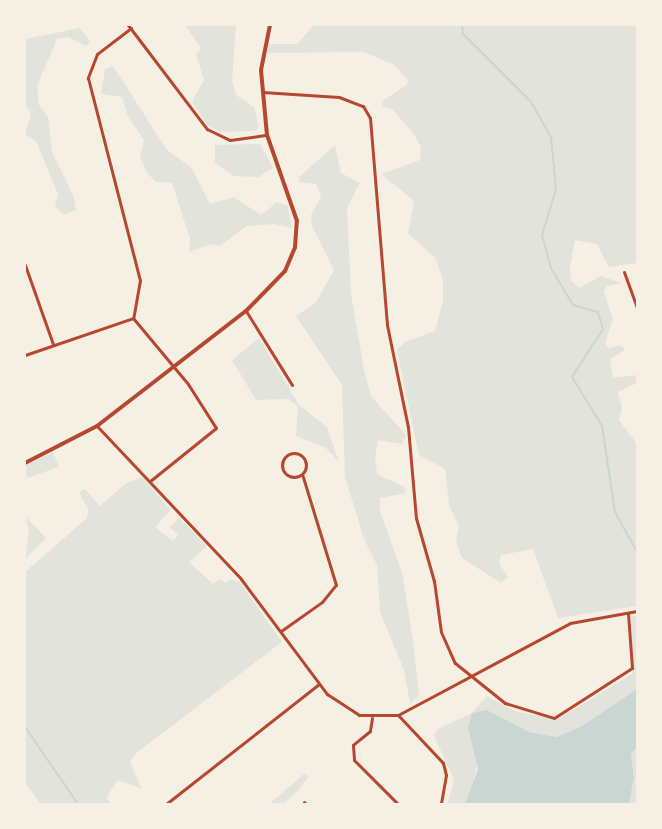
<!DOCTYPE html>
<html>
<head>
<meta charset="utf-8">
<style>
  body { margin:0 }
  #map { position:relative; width:662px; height:829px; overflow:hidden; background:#f6efe4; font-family:Signika,sans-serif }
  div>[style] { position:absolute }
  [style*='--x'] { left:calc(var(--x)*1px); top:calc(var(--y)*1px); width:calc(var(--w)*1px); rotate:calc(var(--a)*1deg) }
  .green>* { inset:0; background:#e2e4dc }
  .water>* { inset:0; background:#c9d6d2 }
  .stream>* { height:2px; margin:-1px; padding:0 1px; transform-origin:1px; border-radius:1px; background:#c9d6d2 }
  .minor>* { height:3px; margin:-1.5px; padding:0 1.5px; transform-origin:1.5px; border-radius:1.5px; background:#b5482f }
  .minor>.ring { margin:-1.5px; padding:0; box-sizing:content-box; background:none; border:3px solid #b5482f; border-radius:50% }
  .tertiary>* { height:4px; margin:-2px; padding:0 2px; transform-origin:2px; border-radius:2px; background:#b5482f }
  span { translate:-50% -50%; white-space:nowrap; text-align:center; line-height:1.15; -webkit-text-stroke:4.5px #f6efe4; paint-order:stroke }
  .frame { position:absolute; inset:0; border:26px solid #f6efe4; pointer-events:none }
</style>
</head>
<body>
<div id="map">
  <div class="green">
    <i style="clip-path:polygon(185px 25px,236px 25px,232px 80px,236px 95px,254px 107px,259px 127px,255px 131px,220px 132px,207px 125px,192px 102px,204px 80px,196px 54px,201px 48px)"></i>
    <i style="clip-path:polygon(314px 25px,637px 25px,637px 263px,609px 267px,597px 244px,575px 240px,570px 267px,571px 280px,579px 288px,601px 276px,621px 283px,607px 286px,604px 292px,613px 319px,605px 343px,609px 348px,621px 345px,625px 350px,610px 359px,613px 378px,637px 375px,637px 383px,618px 392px,622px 408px,619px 420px,637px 444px,637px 606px,558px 618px,533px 549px,501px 555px,499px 563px,508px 577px,501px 583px,462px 558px,456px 542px,459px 527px,449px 505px,445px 469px,419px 455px,397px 350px,405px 342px,435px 331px,443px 301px,443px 280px,435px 258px,408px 233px,414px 201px,381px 174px,420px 160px,421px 147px,415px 136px,392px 109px,383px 106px,382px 101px,407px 85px,408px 80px,394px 65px,364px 52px,268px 53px,269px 44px,297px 44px)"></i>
    <i style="clip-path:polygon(80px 28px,90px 42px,86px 46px,68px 37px,57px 39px,37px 86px,39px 105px,48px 117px,52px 152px,74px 197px,76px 210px,64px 215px,55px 207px,58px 194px,36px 141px,25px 135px,31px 114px,25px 104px,25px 39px)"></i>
    <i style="clip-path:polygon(113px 66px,167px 150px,191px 167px,210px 204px,234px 197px,261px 215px,277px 202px,288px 206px,292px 228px,274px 224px,247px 226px,220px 246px,211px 244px,189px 252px,190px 239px,172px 183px,156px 182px,148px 174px,140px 157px,144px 140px,128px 117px,122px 97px,101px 94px,105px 69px)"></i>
    <i style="clip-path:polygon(260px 144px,273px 168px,259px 177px,233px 176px,215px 163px,215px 145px)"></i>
    <i style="clip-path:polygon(335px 145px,341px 173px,360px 183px,347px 208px,351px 294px,364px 370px,371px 396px,406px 435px,402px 444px,378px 440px,375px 458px,377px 474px,404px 487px,406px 493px,380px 498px,380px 511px,402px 572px,413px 640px,419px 695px,410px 704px,404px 670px,380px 612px,377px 565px,364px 539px,345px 477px,342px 385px,296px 316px,316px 302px,334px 270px,312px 226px,311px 215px,321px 196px,316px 184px,299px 182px,299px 177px)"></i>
    <i style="clip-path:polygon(259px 338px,299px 405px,327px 427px,339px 462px,325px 447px,296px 436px,298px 407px,288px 399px,256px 400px,232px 360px)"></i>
    <i style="clip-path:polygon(53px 452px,59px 467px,27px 478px,25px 465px)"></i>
    <i style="clip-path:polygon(142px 477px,171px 510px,155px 527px,173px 541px,178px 535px,170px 527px,179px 518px,207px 546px,189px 562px,213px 584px,221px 579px,225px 583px,230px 579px,240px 582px,282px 642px,135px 754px,130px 762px,142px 789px,118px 780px,106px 798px,112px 804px,41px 804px,25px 783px,25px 572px,86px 519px,89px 511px,79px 492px,85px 489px,100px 506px,125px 484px)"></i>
    <i style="clip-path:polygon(25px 516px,46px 538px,25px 559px,29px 531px)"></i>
    <i style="clip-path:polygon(637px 615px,637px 689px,582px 726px,557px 737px,529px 732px,487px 710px,470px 736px,478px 757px,471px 795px,465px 804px,448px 804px,454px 779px,434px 736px,438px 729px,472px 713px,487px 696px,517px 712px,558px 719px,632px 674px,631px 617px)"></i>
    <i style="clip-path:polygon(637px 747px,637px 804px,629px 804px,634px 777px,631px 754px)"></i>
    <i style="clip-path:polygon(304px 774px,309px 777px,294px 795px,282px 804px,269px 804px)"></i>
  </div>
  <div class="water">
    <i style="clip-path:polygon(637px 689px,637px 747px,631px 754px,634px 777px,629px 804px,465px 804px,478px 769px,468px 727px,472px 713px,487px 710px,529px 732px,557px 737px,582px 726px)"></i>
  </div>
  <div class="stream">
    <i style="--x:462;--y:25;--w:9;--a:84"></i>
    <i style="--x:463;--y:34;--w:96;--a:45"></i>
    <i style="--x:531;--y:102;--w:40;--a:60.3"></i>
    <i style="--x:551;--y:137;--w:52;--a:84.5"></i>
    <i style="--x:556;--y:189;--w:48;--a:106.9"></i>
    <i style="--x:542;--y:235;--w:34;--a:75"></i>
    <i style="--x:551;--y:268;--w:43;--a:59.3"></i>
    <i style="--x:573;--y:305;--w:26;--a:16"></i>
    <i style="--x:598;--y:312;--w:18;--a:74"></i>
    <i style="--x:603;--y:329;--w:57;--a:122.9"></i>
    <i style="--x:572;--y:377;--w:57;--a:58.5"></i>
    <i style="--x:602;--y:426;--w:87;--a:81.4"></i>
    <i style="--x:615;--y:512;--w:46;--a:61.2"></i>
    <i style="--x:25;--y:727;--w:93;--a:55.5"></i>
  </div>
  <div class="minor">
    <i style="--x:128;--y:25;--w:131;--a:52.8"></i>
    <i style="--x:207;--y:129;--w:25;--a:26"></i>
    <i style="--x:230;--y:140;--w:37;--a:-8"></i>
    <i style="--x:131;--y:28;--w:43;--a:142.6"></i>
    <i style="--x:97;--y:54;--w:26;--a:111"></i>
    <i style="--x:88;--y:78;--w:209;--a:75.6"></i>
    <i style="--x:140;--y:280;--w:39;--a:100"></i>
    <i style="--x:133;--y:318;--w:86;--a:50.2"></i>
    <i style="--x:188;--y:384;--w:52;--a:57.5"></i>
    <i style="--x:216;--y:428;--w:85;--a:141.2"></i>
    <i style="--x:262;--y:92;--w:77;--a:3.7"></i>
    <i style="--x:339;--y:97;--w:26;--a:21"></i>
    <i style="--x:363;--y:106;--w:14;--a:60"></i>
    <i style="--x:370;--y:118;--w:208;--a:85.3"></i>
    <i style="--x:387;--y:325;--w:104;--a:78.4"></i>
    <i style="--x:408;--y:427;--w:91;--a:85"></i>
    <i style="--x:416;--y:518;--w:66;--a:74.1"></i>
    <i style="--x:434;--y:581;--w:51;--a:82.2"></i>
    <i style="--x:441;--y:632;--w:34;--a:66"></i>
    <i style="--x:455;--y:663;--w:64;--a:38.7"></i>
    <i style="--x:505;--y:703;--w:51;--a:17"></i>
    <i style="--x:554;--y:718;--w:93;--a:-32.7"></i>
    <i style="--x:632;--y:668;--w:55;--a:-94.2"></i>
    <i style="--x:25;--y:265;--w:84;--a:70.5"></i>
    <i style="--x:624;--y:272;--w:38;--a:70"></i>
    <i style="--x:246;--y:311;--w:87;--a:58.1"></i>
    <i style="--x:25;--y:355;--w:114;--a:-18.9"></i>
    <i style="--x:97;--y:426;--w:210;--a:46.7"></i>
    <i style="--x:241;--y:579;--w:144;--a:53.2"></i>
    <i style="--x:327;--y:694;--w:38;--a:33"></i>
    <i style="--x:359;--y:715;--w:39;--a:0"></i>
    <i style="--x:398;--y:715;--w:195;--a:-28.1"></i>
    <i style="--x:570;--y:623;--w:68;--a:-10.2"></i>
    <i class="ring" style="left:282px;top:453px;width:21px;height:21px"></i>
    <i style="--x:281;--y:631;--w:50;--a:-35.3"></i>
    <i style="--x:322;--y:602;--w:22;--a:-51"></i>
    <i style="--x:336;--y:585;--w:116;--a:-107"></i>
    <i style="--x:398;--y:715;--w:66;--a:46.8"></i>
    <i style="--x:443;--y:763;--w:12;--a:76"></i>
    <i style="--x:446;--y:775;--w:29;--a:100"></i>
    <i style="--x:372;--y:718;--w:13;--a:99"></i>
    <i style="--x:370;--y:731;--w:22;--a:141"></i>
    <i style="--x:353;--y:745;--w:15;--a:86"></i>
    <i style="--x:354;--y:760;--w:62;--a:45"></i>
    <i style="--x:304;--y:802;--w:3;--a:45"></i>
    <i style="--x:166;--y:804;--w:194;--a:-38.1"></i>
  </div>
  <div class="tertiary">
    <i style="--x:25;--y:463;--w:81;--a:-27.2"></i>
    <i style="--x:97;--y:426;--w:188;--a:-37.7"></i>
    <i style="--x:246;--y:311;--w:56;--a:-45.7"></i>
    <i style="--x:285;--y:271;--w:26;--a:-67"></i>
    <i style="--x:295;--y:247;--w:26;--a:-86"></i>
    <i style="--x:297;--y:221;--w:91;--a:-109.2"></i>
    <i style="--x:267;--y:135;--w:65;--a:-95.3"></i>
    <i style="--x:261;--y:70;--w:46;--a:-78.7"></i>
  </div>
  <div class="frame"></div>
</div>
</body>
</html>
